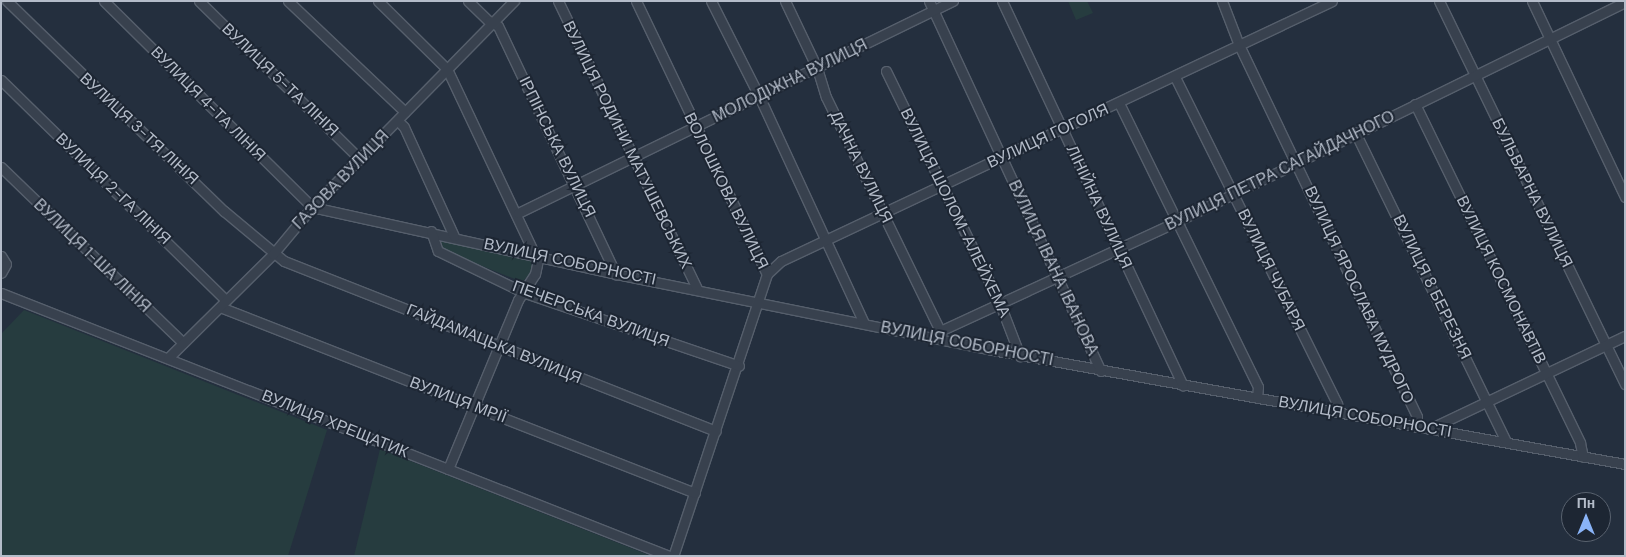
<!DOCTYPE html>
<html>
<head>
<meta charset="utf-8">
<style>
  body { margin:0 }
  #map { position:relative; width:1626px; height:557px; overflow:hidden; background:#242f3e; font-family:"DM Sans",sans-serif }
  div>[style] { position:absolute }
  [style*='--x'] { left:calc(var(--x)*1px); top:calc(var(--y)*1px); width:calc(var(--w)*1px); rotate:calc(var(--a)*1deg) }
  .green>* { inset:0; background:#263c3f }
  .roads { filter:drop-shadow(1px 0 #565f6c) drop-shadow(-1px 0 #565f6c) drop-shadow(0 1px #565f6c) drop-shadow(0 -1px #565f6c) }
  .minor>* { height:9px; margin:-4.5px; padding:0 4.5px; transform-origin:4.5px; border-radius:4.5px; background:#38414e }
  span { translate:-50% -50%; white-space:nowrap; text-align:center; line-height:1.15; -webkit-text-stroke:4px #1d2633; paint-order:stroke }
  .street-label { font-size:16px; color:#b4bcc9 }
  .frame { position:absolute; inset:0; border:2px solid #b4bcc9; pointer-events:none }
  .north { position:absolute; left:1561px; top:492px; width:50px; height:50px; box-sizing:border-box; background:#1d2633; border:1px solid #59626f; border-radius:50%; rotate:0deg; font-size:14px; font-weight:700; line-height:20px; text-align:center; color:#b4bcc9 }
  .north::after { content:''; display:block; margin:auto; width:18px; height:22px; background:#8ab4f8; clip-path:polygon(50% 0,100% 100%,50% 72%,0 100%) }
</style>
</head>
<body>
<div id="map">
  <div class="green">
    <i style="clip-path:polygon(1068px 1px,1087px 1px,1093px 13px,1076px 20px)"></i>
    <i style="clip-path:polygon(436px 237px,534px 258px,530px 274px,522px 282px,440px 249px)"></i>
    <i style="clip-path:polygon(24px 310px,327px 430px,288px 556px,1px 556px,1px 334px)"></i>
    <i style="clip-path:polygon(380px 449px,651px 556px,354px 556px)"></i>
  </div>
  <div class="roads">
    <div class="minor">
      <i style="--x:7;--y:1;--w:302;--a:44.1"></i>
      <i style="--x:224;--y:211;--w:78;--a:39.8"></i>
      <i style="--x:284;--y:261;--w:464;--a:21.5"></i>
      <i style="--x:104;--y:1;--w:293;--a:44.7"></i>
      <i style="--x:312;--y:207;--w:311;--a:12.4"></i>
      <i style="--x:616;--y:274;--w:384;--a:11.4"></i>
      <i style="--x:992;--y:350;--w:643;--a:10.21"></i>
      <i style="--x:199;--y:1;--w:226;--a:44.5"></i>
      <i style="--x:288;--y:1;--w:161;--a:43.5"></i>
      <i style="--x:378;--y:1;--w:97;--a:44.6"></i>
      <i style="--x:447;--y:69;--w:206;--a:64.7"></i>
      <i style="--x:468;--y:1;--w:29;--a:44"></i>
      <i style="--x:489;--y:21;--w:10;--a:29"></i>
      <i style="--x:498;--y:26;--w:275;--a:64.6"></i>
      <i style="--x:558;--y:1;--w:320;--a:64.2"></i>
      <i style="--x:636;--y:1;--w:303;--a:64.4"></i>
      <i style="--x:767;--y:274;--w:297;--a:108.4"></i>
      <i style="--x:711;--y:1;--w:106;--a:63.2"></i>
      <i style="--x:759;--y:96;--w:250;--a:65.2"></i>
      <i style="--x:785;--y:1;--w:74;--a:64.5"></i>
      <i style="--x:817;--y:68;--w:30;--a:73"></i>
      <i style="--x:826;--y:97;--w:260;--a:64"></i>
      <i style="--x:929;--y:1;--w:408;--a:65.1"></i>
      <i style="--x:1002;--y:1;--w:425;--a:64.8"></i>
      <i style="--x:1222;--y:1;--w:47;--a:68.9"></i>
      <i style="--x:1239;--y:45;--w:412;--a:64.4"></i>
      <i style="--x:1417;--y:417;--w:10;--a:96"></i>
      <i style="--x:1439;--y:1;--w:426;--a:64.1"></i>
      <i style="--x:1532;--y:1;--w:217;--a:64.6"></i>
      <i style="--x:886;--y:71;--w:259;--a:63.9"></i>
      <i style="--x:1000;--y:304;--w:56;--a:69"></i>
      <i style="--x:1175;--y:77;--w:365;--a:63.6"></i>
      <i style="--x:1337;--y:404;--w:8;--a:104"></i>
      <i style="--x:1;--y:80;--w:313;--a:44.4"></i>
      <i style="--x:1119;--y:103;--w:316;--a:63.9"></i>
      <i style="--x:1258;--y:387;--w:11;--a:95"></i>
      <i style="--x:1415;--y:104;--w:377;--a:64"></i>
      <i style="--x:1580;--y:443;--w:14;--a:78"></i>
      <i style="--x:398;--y:121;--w:8;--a:45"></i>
      <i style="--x:404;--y:127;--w:120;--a:65.4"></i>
      <i style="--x:1355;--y:132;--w:345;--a:64"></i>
      <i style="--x:1;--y:167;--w:253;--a:44"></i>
      <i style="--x:518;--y:213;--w:484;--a:-26"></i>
      <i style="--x:431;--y:231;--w:21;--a:71"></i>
      <i style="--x:438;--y:251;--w:97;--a:25.8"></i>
      <i style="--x:525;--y:293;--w:226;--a:18.8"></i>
      <i style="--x:1;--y:256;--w:9;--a:58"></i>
      <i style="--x:6;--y:264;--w:10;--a:119"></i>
      <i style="--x:767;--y:274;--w:19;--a:-43"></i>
      <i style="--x:781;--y:261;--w:609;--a:-25.26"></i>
      <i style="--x:1;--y:293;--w:718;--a:21.49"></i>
      <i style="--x:220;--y:307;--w:510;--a:21.38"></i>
      <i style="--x:939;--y:339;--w:8;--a:-83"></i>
      <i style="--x:940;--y:331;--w:262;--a:-24.8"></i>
      <i style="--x:1178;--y:221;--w:498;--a:-26.1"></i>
      <i style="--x:168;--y:358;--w:148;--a:-44.7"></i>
      <i style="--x:273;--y:254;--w:61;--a:-50.3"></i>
      <i style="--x:312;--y:207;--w:289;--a:-45.6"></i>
      <i style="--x:1429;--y:429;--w:217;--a:-25.4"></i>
      <i style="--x:448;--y:469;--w:183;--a:-67.5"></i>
      <i style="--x:518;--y:300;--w:31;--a:-57"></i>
      <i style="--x:535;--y:274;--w:19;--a:-78"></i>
    </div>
  </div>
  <div class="street-label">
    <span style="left:280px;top:80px;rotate:44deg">ВУЛИЦЯ 5-ТА ЛІНІЯ</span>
    <span style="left:790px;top:81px;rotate:-26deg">МОЛОДІЖНА ВУЛИЦЯ</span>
    <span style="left:208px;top:104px;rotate:45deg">ВУЛИЦЯ 4-ТА ЛІНІЯ</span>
    <span style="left:139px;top:129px;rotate:43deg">ВУЛИЦЯ 3-ТЯ ЛІНІЯ</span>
    <span style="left:1048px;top:136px;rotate:-25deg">ВУЛИЦЯ ГОГОЛЯ</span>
    <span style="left:627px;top:145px;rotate:64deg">ВУЛИЦЯ РОДИНИ МАТУШЕВСЬКИХ</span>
    <span style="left:557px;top:147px;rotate:64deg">ІРПІНСЬКА ВУЛИЦЯ</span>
    <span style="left:861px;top:167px;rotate:64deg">ДАЧНА ВУЛИЦЯ</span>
    <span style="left:1280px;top:171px;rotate:-26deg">ВУЛИЦЯ ПЕТРА САГАЙДАЧНОГО</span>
    <span style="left:341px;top:180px;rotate:-46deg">ГАЗОВА ВУЛИЦЯ</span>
    <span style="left:113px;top:189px;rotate:44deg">ВУЛИЦЯ 2-ГА ЛІНІЯ</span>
    <span style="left:726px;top:191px;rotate:64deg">ВОЛОШКОВА ВУЛИЦЯ</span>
    <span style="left:1532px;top:193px;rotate:64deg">БУЛЬВАРНА ВУЛИЦЯ</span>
    <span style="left:1099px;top:207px;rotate:65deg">ЛІНІЙНА ВУЛИЦЯ</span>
    <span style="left:955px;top:213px;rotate:64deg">ВУЛИЦЯ ШОЛОМ-АЛЕЙХЕМА</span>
    <span style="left:92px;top:256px;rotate:44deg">ВУЛИЦЯ 1-ША ЛІНІЯ</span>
    <span style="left:570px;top:262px;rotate:12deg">ВУЛИЦЯ СОБОРНОСТІ</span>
    <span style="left:1053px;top:268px;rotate:65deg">ВУЛИЦЯ ІВАНА ІВАНОВА</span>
    <span style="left:1271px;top:270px;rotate:64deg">ВУЛИЦЯ ЧУБАРЯ</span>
    <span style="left:1501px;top:280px;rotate:64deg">ВУЛИЦЯ КОСМОНАВТІВ</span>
    <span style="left:1432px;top:287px;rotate:64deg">ВУЛИЦЯ 8 БЕРЕЗНЯ</span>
    <span style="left:1359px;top:295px;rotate:65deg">ВУЛИЦЯ ЯРОСЛАВА МУДРОГО</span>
    <span style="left:591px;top:314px;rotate:20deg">ПЕЧЕРСЬКА ВУЛИЦЯ</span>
    <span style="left:494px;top:344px;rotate:22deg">ГАЙДАМАЦЬКА ВУЛИЦЯ</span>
    <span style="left:967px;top:344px;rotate:11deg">ВУЛИЦЯ СОБОРНОСТІ</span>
    <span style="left:458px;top:400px;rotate:21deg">ВУЛИЦЯ МРІЇ</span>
    <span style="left:1365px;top:417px;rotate:10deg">ВУЛИЦЯ СОБОРНОСТІ</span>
    <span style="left:335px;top:424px;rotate:22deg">ВУЛИЦЯ ХРЕЩАТИК</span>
  </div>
  <div class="frame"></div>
  <div class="north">Пн</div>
</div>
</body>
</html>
